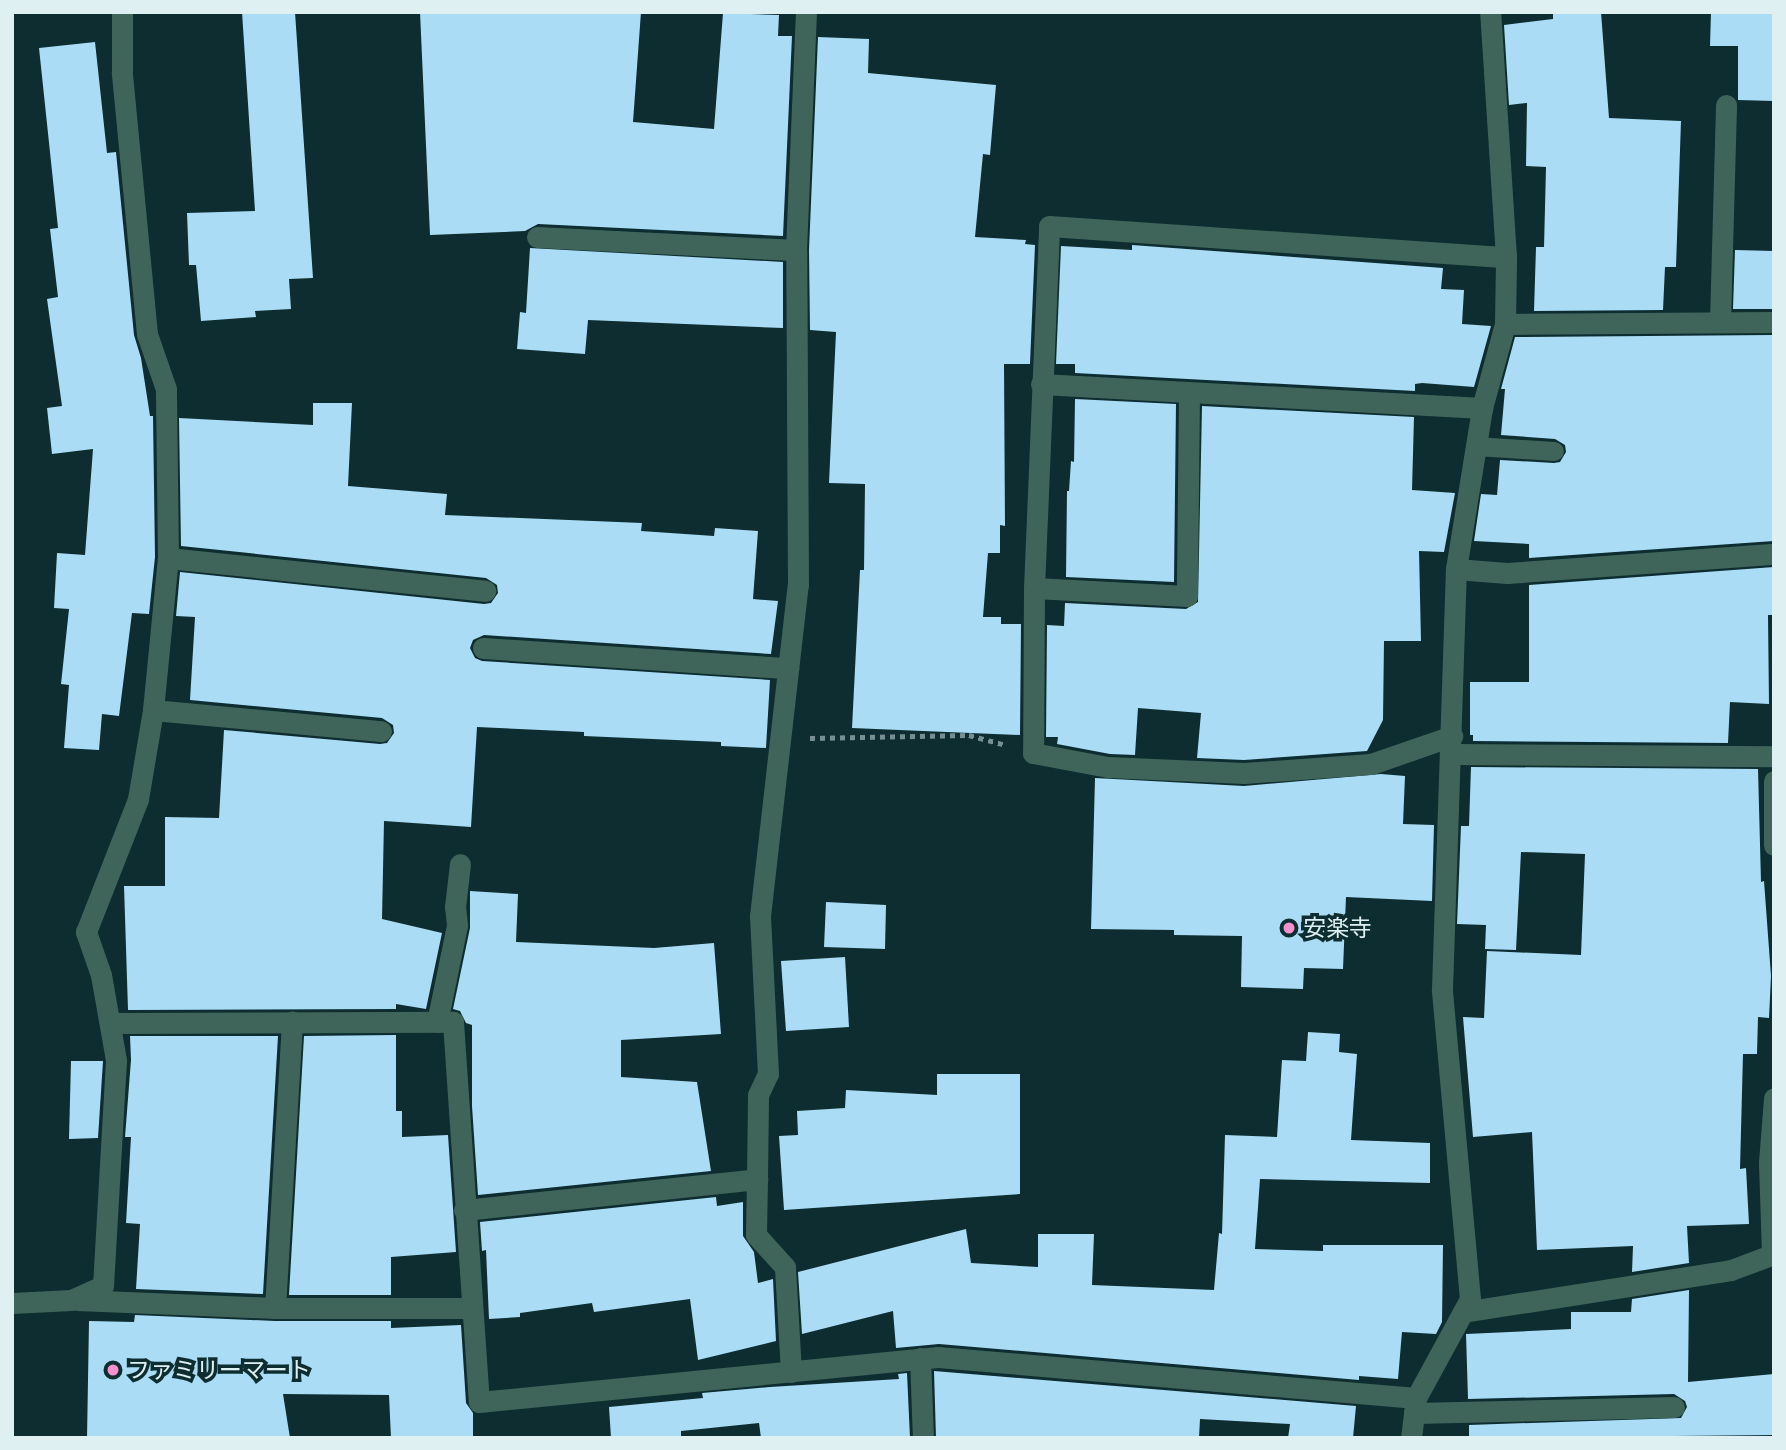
<!DOCTYPE html>
<html>
<head>
<meta charset="utf-8">
<style>
  body { margin:0 }
  #map { position:relative; width:1786px; height:1450px; overflow:hidden; background:#0d2d30; font-family:Bitter,"Noto Sans JP",serif }
  div>[style] { position:absolute }
  [style*='--x'] { left:calc(var(--x)*1px); top:calc(var(--y)*1px); width:calc(var(--w)*1px); rotate:calc(var(--a)*1deg) }
  .building>* { inset:0; background:#aadcf6 }
  .path>* { height:4.5px; margin-top:-2.25px; transform-origin:0; background:repeating-linear-gradient(90deg,#778f92 0 5px,transparent 0 10px) }
  .lane>* { height:19px; margin:-9.5px; padding:0 9.5px; transform-origin:9.5px; border-radius:9.5px; background:#3f655a }
  .street>* { height:21px; margin:-10.5px; padding:0 10.5px; transform-origin:10.5px; border-radius:10.5px; background:#3f655a }
  .dots>* { width:19px; height:19px; translate:-50% -50%; box-sizing:border-box; border:4px solid #0d2d30; border-radius:50% }
  span { translate:-50% -50%; white-space:nowrap; text-align:center; line-height:1.15; -webkit-text-stroke:7px #0d2d30; paint-order:stroke }
  .poi-label { font-size:23px; color:#dff0f2 }
  .left { translate:0 -50%; text-align:left }
  .frame { position:absolute; inset:0; border:14px solid #dff0f2; pointer-events:none }
</style>
</head>
<body>
<div id="map">
  <div class="building">
    <i style="clip-path:polygon(242px 12px,295px 12px,313px 278px,289px 279px,291px 309px,255px 311px,256px 317px,201px 321px,196px 265px,189px 265px,187px 213px,255px 211px)"></i>
    <i style="clip-path:polygon(420px 12px,641px 12px,633px 122px,714px 129px,723px 13px,779px 15px,778px 36px,792px 36px,783px 236px,538px 224px,525px 231px,430px 235px)"></i>
    <i style="clip-path:polygon(1553px 12px,1601px 12px,1609px 118px,1681px 121px,1676px 267px,1665px 267px,1663px 310px,1534px 311px,1536px 247px,1544px 247px,1546px 167px,1526px 166px,1527px 103px,1509px 105px,1504px 25px,1553px 19px)"></i>
    <i style="clip-path:polygon(1711px 12px,1774px 12px,1774px 101px,1738px 100px,1738px 46px,1710px 46px)"></i>
    <i style="clip-path:polygon(818px 37px,869px 39px,868px 73px,996px 85px,990px 155px,983px 154px,975px 237px,1026px 240px,1025px 244px,1035px 245px,1030px 364px,1004px 364px,1005px 526px,1000px 525px,1000px 553px,988px 553px,983px 617px,1001px 617px,1001px 624px,1021px 624px,1020px 735px,852px 728px,860px 570px,864px 570px,865px 484px,829px 483px,836px 332px,810px 330px,809px 250px)"></i>
    <i style="clip-path:polygon(95px 42px,107px 153px,116px 152px,134px 335px,141px 358px,150px 416px,153px 416px,155px 557px,149px 614px,132px 613px,119px 716px,102px 714px,99px 750px,64px 748px,69px 685px,61px 684px,69px 609px,54px 608px,57px 553px,85px 555px,93px 449px,52px 454px,47px 408px,62px 406px,47px 299px,58px 297px,50px 229px,58px 228px,39px 48px)"></i>
    <i style="clip-path:polygon(1132px 245px,1443px 268px,1441px 289px,1464px 290px,1462px 324px,1491px 326px,1474px 387px,1422px 383px,1415px 384px,1415px 391px,1075px 373px,1075px 364px,1056px 364px,1061px 246px,1132px 250px)"></i>
    <i style="clip-path:polygon(530px 248px,783px 262px,783px 328px,588px 320px,585px 354px,517px 349px,520px 312px,526px 313px)"></i>
    <i style="clip-path:polygon(1735px 250px,1774px 251px,1774px 309px,1733px 309px)"></i>
    <i style="clip-path:polygon(1774px 335px,1774px 541px,1529px 558px,1529px 544px,1474px 541px,1481px 494px,1497px 495px,1500px 460px,1554px 463px,1560px 462px,1566px 452px,1565px 445px,1555px 439px,1501px 435px,1505px 389px,1501px 389px,1515px 337px)"></i>
    <i style="clip-path:polygon(1075px 399px,1176px 404px,1174px 582px,1066px 577px,1067px 491px,1069px 491px,1071px 461px,1074px 462px)"></i>
    <i style="clip-path:polygon(313px 403px,352px 403px,348px 486px,447px 494px,445px 515px,642px 523px,641px 531px,714px 536px,715px 528px,758px 531px,753px 599px,778px 601px,771px 654px,484px 635px,473px 640px,470px 648px,475px 658px,482px 661px,770px 680px,766px 748px,721px 746px,721px 742px,584px 736px,584px 732px,477px 727px,471px 827px,384px 821px,382px 919px,442px 933px,426px 1009px,396px 1004px,396px 1009px,128px 1010px,124px 886px,165px 886px,165px 817px,219px 818px,224px 730px,380px 744px,387px 743px,394px 733px,393px 725px,382px 718px,190px 700px,195px 617px,176px 616px,180px 572px,484px 604px,491px 603px,498px 593px,497px 585px,486px 578px,181px 546px,179px 418px,313px 425px)"></i>
    <i style="clip-path:polygon(1202px 406px,1414px 417px,1412px 490px,1455px 493px,1444px 552px,1419px 551px,1421px 641px,1384px 641px,1383px 720px,1367px 751px,1244px 760px,1197px 758px,1201px 713px,1138px 708px,1135px 755px,1110px 754px,1057px 744px,1058px 737px,1046px 737px,1047px 625px,1064px 626px,1065px 603px,1186px 609px,1198px 602px)"></i>
    <i style="clip-path:polygon(1774px 567px,1774px 615px,1768px 615px,1769px 704px,1730px 702px,1728px 743px,1473px 741px,1473px 735px,1470px 735px,1470px 682px,1529px 682px,1529px 585px)"></i>
    <i style="clip-path:polygon(1471px 767px,1758px 769px,1761px 882px,1764px 881px,1771px 976px,1769px 1018px,1758px 1017px,1757px 1054px,1743px 1054px,1740px 1169px,1746px 1168px,1749px 1224px,1687px 1226px,1689px 1263px,1632px 1272px,1633px 1246px,1537px 1250px,1532px 1132px,1473px 1137px,1463px 1017px,1484px 1018px,1487px 951px,1581px 955px,1585px 854px,1521px 852px,1516px 950px,1485px 949px,1486px 925px,1457px 924px,1461px 826px,1469px 826px)"></i>
    <i style="clip-path:polygon(1381px 774px,1405px 776px,1403px 824px,1434px 825px,1432px 901px,1346px 897px,1343px 969px,1304px 968px,1303px 989px,1241px 987px,1242px 936px,1174px 935px,1174px 930px,1091px 929px,1095px 778px,1244px 786px)"></i>
    <i style="clip-path:polygon(470px 891px,518px 894px,516px 942px,654px 948px,714px 943px,721px 1034px,621px 1040px,621px 1077px,697px 1082px,711px 1171px,478px 1195px,472px 1106px,472px 1025px,466px 1023px,460px 1011px,453px 1009px,470px 928px)"></i>
    <i style="clip-path:polygon(826px 902px,886px 905px,885px 949px,824px 947px)"></i>
    <i style="clip-path:polygon(845px 957px,849px 1027px,786px 1031px,781px 961px)"></i>
    <i style="clip-path:polygon(1308px 1032px,1340px 1034px,1339px 1052px,1357px 1054px,1351px 1140px,1430px 1143px,1430px 1183px,1260px 1179px,1255px 1249px,1323px 1251px,1323px 1245px,1443px 1245px,1442px 1322px,1436px 1334px,1402px 1332px,1398px 1379px,1359px 1376px,1359px 1380px,939px 1344px,896px 1348px,893px 1311px,802px 1334px,798px 1272px,966px 1229px,971px 1263px,1038px 1267px,1038px 1234px,1094px 1234px,1092px 1285px,1214px 1290px,1219px 1233px,1222px 1234px,1225px 1135px,1277px 1137px,1282px 1060px,1306px 1061px)"></i>
    <i style="clip-path:polygon(396px 1035px,396px 1111px,402px 1111px,402px 1137px,448px 1135px,456px 1252px,391px 1257px,391px 1295px,289px 1295px,304px 1036px)"></i>
    <i style="clip-path:polygon(130px 1036px,278px 1036px,263px 1294px,136px 1289px,140px 1224px,126px 1223px,131px 1137px,125px 1137px,131px 1060px)"></i>
    <i style="clip-path:polygon(71px 1061px,103px 1061px,98px 1138px,69px 1139px)"></i>
    <i style="clip-path:polygon(937px 1074px,1020px 1074px,1020px 1194px,784px 1210px,779px 1136px,798px 1135px,797px 1111px,845px 1108px,846px 1090px,937px 1095px)"></i>
    <i style="clip-path:polygon(716px 1197px,717px 1206px,743px 1202px,743px 1236px,754px 1252px,758px 1283px,773px 1279px,776px 1341px,698px 1360px,690px 1299px,594px 1312px,592px 1303px,520px 1313px,520px 1317px,489px 1319px,486px 1250px,482px 1251px,480px 1222px)"></i>
    <i style="clip-path:polygon(1689px 1290px,1688px 1382px,1774px 1374px,1774px 1435px,1469px 1438px,1469px 1425px,1681px 1418px,1687px 1407px,1685px 1401px,1674px 1394px,1468px 1399px,1466px 1334px,1571px 1329px,1571px 1312px,1631px 1312px,1632px 1299px)"></i>
    <i style="clip-path:polygon(135px 1315px,275px 1321px,391px 1321px,391px 1328px,461px 1325px,466px 1403px,473px 1413px,473px 1438px,391px 1438px,389px 1395px,283px 1394px,290px 1438px,87px 1438px,89px 1321px,134px 1322px)"></i>
    <i style="clip-path:polygon(934px 1371px,1356px 1406px,1353px 1438px,1288px 1438px,1290px 1424px,1200px 1419px,1199px 1438px,936px 1438px)"></i>
    <i style="clip-path:polygon(907px 1373px,910px 1438px,761px 1438px,759px 1423px,681px 1431px,681px 1438px,611px 1438px,609px 1407px,703px 1398px,702px 1393px,770px 1387px,899px 1379px,898px 1374px)"></i>
  </div>
  <div class="path">
    <i style="--x:810;--y:738;--w:159;--a:-1.1"></i>
    <i style="--x:969;--y:735;--w:35;--a:15"></i>
  </div>
  <div class="lane">
    <i style="--x:1475;--y:446;--w:79;--a:3.6"></i>
  </div>
  <div class="street">
    <i style="--x:537;--y:237;--w:259;--a:2.9"></i>
    <i style="--x:1720;--y:321;--w:216;--a:-88.4"></i>
    <i style="--x:1505;--y:324;--w:269;--a:-0.4"></i>
    <i style="--x:1041;--y:384;--w:442;--a:3.1"></i>
    <i style="--x:1189;--y:393;--w:203;--a:90.6"></i>
    <i style="--x:1187;--y:596;--w:153;--a:-177"></i>
    <i style="--x:1034;--y:588;--w:165;--a:90.3"></i>
    <i style="--x:1033;--y:753;--w:76;--a:10.6"></i>
    <i style="--x:1108;--y:767;--w:136;--a:2.5"></i>
    <i style="--x:1244;--y:773;--w:127;--a:-4.1"></i>
    <i style="--x:1371;--y:764;--w:86;--a:-19.1"></i>
    <i style="--x:168;--y:558;--w:319;--a:5.9"></i>
    <i style="--x:1456;--y:569;--w:51;--a:4.5"></i>
    <i style="--x:1507;--y:573;--w:268;--a:-4.1"></i>
    <i style="--x:1034;--y:588;--w:362;--a:-87.6"></i>
    <i style="--x:1049;--y:226;--w:458;--a:3.9"></i>
    <i style="--x:483;--y:648;--w:306;--a:3.8"></i>
    <i style="--x:153;--y:710;--w:229;--a:5.3"></i>
    <i style="--x:1451;--y:754;--w:323;--a:0.4"></i>
    <i style="--x:1774;--y:781;--w:64;--a:90"></i>
    <i style="--x:437;--y:1022;--w:99;--a:-78.3"></i>
    <i style="--x:457;--y:925;--w:18;--a:-96"></i>
    <i style="--x:455;--y:907;--w:43;--a:-83.4"></i>
    <i style="--x:112;--y:1023;--w:341;--a:-0.2"></i>
    <i style="--x:453;--y:1022;--w:381;--a:86.1"></i>
    <i style="--x:479;--y:1402;--w:461;--a:-5.6"></i>
    <i style="--x:938;--y:1357;--w:480;--a:4.9"></i>
    <i style="--x:464;--y:1210;--w:295;--a:-6"></i>
    <i style="--x:1772;--y:1254;--w:92;--a:-91.9"></i>
    <i style="--x:1769;--y:1162;--w:64;--a:-85.5"></i>
    <i style="--x:77;--y:1300;--w:198;--a:2.3"></i>
    <i style="--x:275;--y:1308;--w:196;--a:0"></i>
    <i style="--x:12;--y:1303;--w:59;--a:-2.9"></i>
    <i style="--x:71;--y:1300;--w:35;--a:-24"></i>
    <i style="--x:103;--y:1286;--w:226;--a:-86.7"></i>
    <i style="--x:116;--y:1060;--w:86;--a:-100"></i>
    <i style="--x:101;--y:975;--w:46;--a:-109.2"></i>
    <i style="--x:86;--y:932;--w:143;--a:-68.6"></i>
    <i style="--x:138;--y:799;--w:90;--a:-80.4"></i>
    <i style="--x:153;--y:710;--w:153;--a:-84.4"></i>
    <i style="--x:168;--y:558;--w:169;--a:-90.7"></i>
    <i style="--x:166;--y:389;--w:58;--a:-109.1"></i>
    <i style="--x:147;--y:334;--w:263;--a:-95.5"></i>
    <i style="--x:122;--y:72;--w:60;--a:-90"></i>
    <i style="--x:275;--y:1308;--w:287;--a:-86.6"></i>
    <i style="--x:1463;--y:1312;--w:271;--a:-8.9"></i>
    <i style="--x:1731;--y:1270;--w:46;--a:-20.4"></i>
    <i style="--x:920;--y:1358;--w:80;--a:87.9"></i>
    <i style="--x:791;--y:1372;--w:105;--a:-93.3"></i>
    <i style="--x:785;--y:1267;--w:43;--a:-132.2"></i>
    <i style="--x:756;--y:1235;--w:56;--a:-89"></i>
    <i style="--x:757;--y:1179;--w:84;--a:-89.3"></i>
    <i style="--x:758;--y:1095;--w:23;--a:-65"></i>
    <i style="--x:768;--y:1074;--w:158;--a:-92.9"></i>
    <i style="--x:760;--y:916;--w:333;--a:-83.5"></i>
    <i style="--x:798;--y:585;--w:335;--a:-90.3"></i>
    <i style="--x:796;--y:250;--w:238;--a:-87.6"></i>
    <i style="--x:1414;--y:1413;--w:260;--a:-1.3"></i>
    <i style="--x:1411;--y:1438;--w:40;--a:-82.9"></i>
    <i style="--x:1416;--y:1398;--w:113;--a:-61.4"></i>
    <i style="--x:1470;--y:1299;--w:311;--a:-95.2"></i>
    <i style="--x:1442;--y:989;--w:420;--a:-88.1"></i>
    <i style="--x:1456;--y:569;--w:163;--a:-80.8"></i>
    <i style="--x:1482;--y:408;--w:87;--a:-74.7"></i>
    <i style="--x:1505;--y:324;--w:67;--a:-89.1"></i>
    <i style="--x:1506;--y:257;--w:246;--a:-93.7"></i>
  </div>
  <div class="dots">
    <i style="left:1289px;top:928px;background:#f790cd"></i>
    <i style="left:113px;top:1370px;background:#f790cd"></i>
  </div>
  <div class="poi-label">
    <span class="left" style="left:1303px;top:928px">安楽寺</span>
    <span class="left" style="left:127px;top:1370px">ファミリーマート</span>
  </div>
  <div class="frame"></div>
</div>
</body>
</html>
